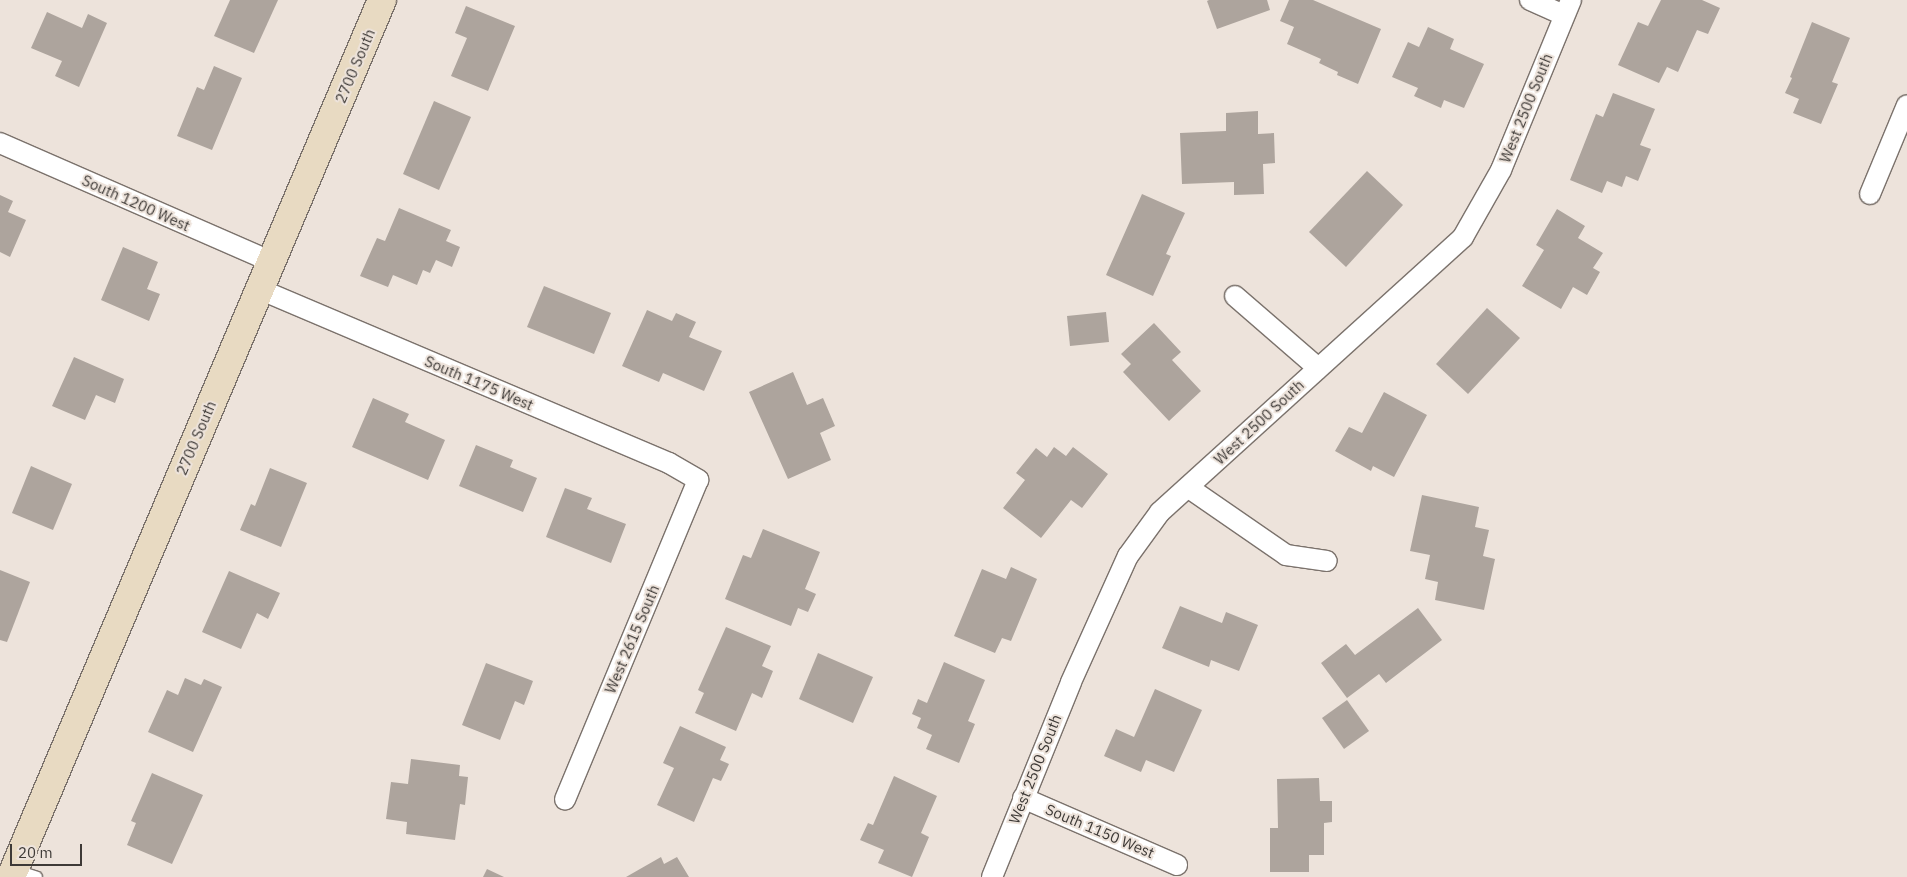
<!DOCTYPE html>
<html>
<head>
<meta charset="utf-8">
<style>
  body { margin:0 }
  #map { position:relative; width:1907px; height:877px; overflow:hidden; background:#ede3db; font-family:"IBM Plex Sans",sans-serif }
  div>[style] { position:absolute }
  [style*='--x'] { left:calc(var(--x)*1px); top:calc(var(--y)*1px); width:calc(var(--w)*1px); rotate:calc(var(--a)*1deg) }
  .building>* { inset:0; background:#ada49d }
  .roads { filter:drop-shadow(1px 0 #7b726c) drop-shadow(-1px 0 #7b726c) drop-shadow(0 1px #7b726c) drop-shadow(0 -1px #7b726c) }
  .lane>* { height:10px; margin:-5px; padding:0 5px; transform-origin:5px; border-radius:5px; background:#fff }
  .street>* { height:20px; margin:-10px; padding:0 10px; transform-origin:10px; border-radius:10px; background:#fff }
  .secondary>* { height:28px; margin:-14px; padding:0 14px; transform-origin:14px; border-radius:14px; background:#e8dac2 }
  span { translate:-50% -50%; white-space:nowrap; text-align:center; line-height:1.15; -webkit-text-stroke:4px #ede3db; paint-order:stroke }
  .street-label { font-size:15px; color:#3e3a37 }
  .scale { position:absolute; left:10px; top:844px; width:72px; height:22px; box-sizing:border-box; border:2px solid #3e3a37; border-top:0; padding-left:6px; font-size:15px; line-height:18px; white-space:nowrap; color:#3e3a37; -webkit-text-stroke:4px #ede3db; paint-order:stroke }
</style>
</head>
<body>
<div id="map">
  <div class="building">
    <i style="clip-path:polygon(230px 0,278px 0,254px 53px,214px 36px)"></i>
    <i style="clip-path:polygon(1209px 0,1267px 0,1270px 10px,1217px 29px,1207px 1px)"></i>
    <i style="clip-path:polygon(1289px 0,1313px 0,1381px 29px,1358px 84px,1337px 75px,1338px 72px,1319px 63px,1321px 59px,1287px 44px,1294px 27px,1280px 21px)"></i>
    <i style="clip-path:polygon(1661px 0,1702px 0,1720px 8px,1708px 34px,1697px 30px,1678px 72px,1667px 67px,1659px 83px,1618px 65px,1638px 22px,1648px 26px)"></i>
    <i style="clip-path:polygon(466px 6px,515px 26px,488px 91px,451px 76px,467px 38px,455px 33px)"></i>
    <i style="clip-path:polygon(47px 12px,82px 28px,88px 14px,107px 23px,79px 87px,55px 76px,62px 61px,31px 48px)"></i>
    <i style="clip-path:polygon(1812px 22px,1850px 38px,1832px 82px,1838px 84px,1821px 124px,1793px 113px,1799px 99px,1785px 93px,1792px 78px,1790px 77px)"></i>
    <i style="clip-path:polygon(1428px 27px,1454px 39px,1450px 49px,1484px 64px,1464px 108px,1444px 100px,1441px 108px,1414px 96px,1418px 88px,1392px 77px,1408px 42px,1419px 47px)"></i>
    <i style="clip-path:polygon(214px 66px,242px 78px,212px 150px,177px 136px,197px 87px,204px 90px)"></i>
    <i style="clip-path:polygon(1613px 93px,1655px 109px,1640px 145px,1651px 149px,1638px 181px,1626px 176px,1622px 187px,1607px 181px,1602px 193px,1570px 180px,1596px 114px,1603px 117px)"></i>
    <i style="clip-path:polygon(434px 101px,471px 117px,439px 190px,403px 174px)"></i>
    <i style="clip-path:polygon(1258px 111px,1258px 134px,1274px 133px,1275px 163px,1263px 164px,1264px 194px,1234px 195px,1234px 182px,1182px 184px,1180px 133px,1226px 131px,1226px 113px)"></i>
    <i style="clip-path:polygon(1367px 171px,1403px 205px,1346px 267px,1309px 232px)"></i>
    <i style="clip-path:polygon(1142px 194px,1185px 213px,1166px 254px,1171px 256px,1153px 296px,1106px 275px)"></i>
    <i style="clip-path:polygon(0 195px,13px 201px,8px 212px,26px 220px,10px 257px,0 252px)"></i>
    <i style="clip-path:polygon(399px 208px,451px 230px,446px 241px,460px 247px,452px 267px,436px 260px,430px 273px,423px 270px,417px 285px,393px 275px,388px 287px,360px 276px,377px 238px,385px 241px)"></i>
    <i style="clip-path:polygon(1557px 209px,1585px 226px,1578px 238px,1603px 253px,1593px 268px,1600px 272px,1587px 295px,1573px 287px,1561px 309px,1522px 286px,1544px 250px,1536px 245px)"></i>
    <i style="clip-path:polygon(123px 247px,158px 262px,147px 289px,160px 294px,149px 321px,101px 300px)"></i>
    <i style="clip-path:polygon(544px 286px,611px 313px,594px 354px,527px 327px)"></i>
    <i style="clip-path:polygon(1487px 308px,1520px 338px,1468px 394px,1436px 364px)"></i>
    <i style="clip-path:polygon(647px 310px,672px 321px,676px 313px,696px 322px,689px 337px,722px 351px,704px 391px,663px 373px,659px 382px,622px 366px)"></i>
    <i style="clip-path:polygon(1106px 312px,1109px 342px,1070px 346px,1067px 316px)"></i>
    <i style="clip-path:polygon(1154px 323px,1181px 352px,1172px 360px,1201px 391px,1169px 421px,1123px 372px,1131px 364px,1121px 354px)"></i>
    <i style="clip-path:polygon(74px 357px,124px 379px,115px 403px,96px 395px,85px 420px,52px 406px)"></i>
    <i style="clip-path:polygon(793px 372px,807px 405px,823px 398px,835px 426px,820px 433px,831px 460px,788px 479px,749px 392px)"></i>
    <i style="clip-path:polygon(1384px 392px,1427px 415px,1394px 477px,1373px 466px,1371px 471px,1335px 451px,1349px 427px,1362px 433px)"></i>
    <i style="clip-path:polygon(373px 398px,409px 414px,405px 422px,445px 440px,428px 480px,352px 447px)"></i>
    <i style="clip-path:polygon(476px 445px,513px 460px,510px 467px,537px 478px,523px 512px,459px 486px)"></i>
    <i style="clip-path:polygon(1054px 447px,1066px 456px,1073px 447px,1108px 474px,1082px 508px,1071px 500px,1041px 538px,1003px 508px,1025px 480px,1016px 473px,1036px 448px,1047px 457px)"></i>
    <i style="clip-path:polygon(31px 466px,72px 484px,53px 530px,12px 513px)"></i>
    <i style="clip-path:polygon(270px 468px,307px 483px,281px 547px,240px 530px,251px 504px,255px 506px)"></i>
    <i style="clip-path:polygon(565px 488px,592px 498px,587px 509px,626px 524px,611px 563px,546px 537px)"></i>
    <i style="clip-path:polygon(1422px 495px,1479px 507px,1475px 527px,1489px 530px,1483px 556px,1495px 559px,1484px 610px,1435px 600px,1438px 582px,1425px 579px,1430px 555px,1410px 551px)"></i>
    <i style="clip-path:polygon(763px 529px,820px 552px,805px 589px,816px 594px,808px 612px,798px 608px,791px 626px,725px 599px,743px 555px,751px 558px)"></i>
    <i style="clip-path:polygon(1011px 567px,1037px 579px,1011px 641px,1002px 638px,995px 653px,954px 636px,982px 569px,1006px 579px)"></i>
    <i style="clip-path:polygon(0 570px,30px 582px,7px 642px,0 640px)"></i>
    <i style="clip-path:polygon(229px 571px,280px 593px,268px 619px,257px 613px,241px 649px,202px 632px)"></i>
    <i style="clip-path:polygon(1180px 606px,1222px 623px,1226px 612px,1258px 625px,1239px 671px,1211px 660px,1209px 667px,1162px 648px)"></i>
    <i style="clip-path:polygon(1418px 608px,1442px 640px,1386px 683px,1379px 674px,1347px 698px,1321px 663px,1346px 644px,1355px 655px)"></i>
    <i style="clip-path:polygon(726px 627px,771px 646px,762px 666px,773px 671px,762px 698px,752px 693px,736px 731px,695px 713px,704px 693px,698px 690px)"></i>
    <i style="clip-path:polygon(818px 653px,873px 677px,853px 723px,799px 699px)"></i>
    <i style="clip-path:polygon(944px 662px,985px 680px,968px 721px,975px 724px,959px 763px,926px 749px,932px 735px,917px 728px,921px 718px,912px 714px,918px 699px,927px 703px)"></i>
    <i style="clip-path:polygon(486px 663px,533px 681px,524px 705px,515px 701px,500px 740px,462px 725px)"></i>
    <i style="clip-path:polygon(185px 678px,201px 685px,204px 679px,222px 687px,193px 752px,148px 732px,167px 690px,178px 695px)"></i>
    <i style="clip-path:polygon(1155px 689px,1202px 710px,1174px 772px,1146px 760px,1141px 772px,1104px 756px,1116px 729px,1134px 737px)"></i>
    <i style="clip-path:polygon(1347px 700px,1369px 731px,1344px 749px,1322px 718px)"></i>
    <i style="clip-path:polygon(680px 726px,726px 747px,720px 760px,729px 764px,721px 781px,713px 778px,694px 822px,657px 805px,674px 768px,663px 763px)"></i>
    <i style="clip-path:polygon(411px 759px,460px 765px,459px 776px,468px 777px,465px 805px,460px 804px,455px 840px,406px 834px,407px 822px,386px 819px,391px 782px,408px 784px)"></i>
    <i style="clip-path:polygon(152px 773px,203px 795px,172px 864px,127px 845px,136px 823px,131px 821px)"></i>
    <i style="clip-path:polygon(894px 776px,937px 796px,921px 833px,929px 837px,912px 877px,878px 863px,884px 850px,860px 840px,868px 823px,873px 825px)"></i>
    <i style="clip-path:polygon(1319px 778px,1320px 801px,1332px 801px,1332px 822px,1324px 823px,1324px 855px,1309px 855px,1309px 872px,1270px 872px,1270px 828px,1278px 828px,1277px 779px)"></i>
    <i style="clip-path:polygon(661px 857px,664px 864px,677px 857px,689px 877px,626px 877px)"></i>
    <i style="clip-path:polygon(487px 869px,504px 877px,483px 877px)"></i>
  </div>
  <div class="roads">
    <div class="lane">
      <i style="--x:16;--y:870;--w:22;--a:18"></i>
    </div>
    <div class="street">
      <i style="--x:1530;--y:0;--w:37;--a:24"></i>
      <i style="--x:0;--y:143;--w:298;--a:23.6"></i>
      <i style="--x:1870;--y:194;--w:96;--a:-67.4"></i>
      <i style="--x:259;--y:289;--w:445;--a:23"></i>
      <i style="--x:669;--y:463;--w:34;--a:30"></i>
      <i style="--x:698;--y:480;--w:346;--a:112.6"></i>
      <i style="--x:1235;--y:296;--w:110;--a:40.9"></i>
      <i style="--x:1189;--y:488;--w:118;--a:34.6"></i>
      <i style="--x:1286;--y:555;--w:41;--a:8.3"></i>
      <i style="--x:1023;--y:798;--w:168;--a:23.5"></i>
      <i style="--x:992;--y:877;--w:210;--a:-67.9"></i>
      <i style="--x:1071;--y:682;--w:138;--a:-65.7"></i>
      <i style="--x:1128;--y:556;--w:54;--a:-54"></i>
      <i style="--x:1160;--y:512;--w:409;--a:-42.2"></i>
      <i style="--x:1463;--y:237;--w:77;--a:-60.4"></i>
      <i style="--x:1501;--y:170;--w:184;--a:-67.6"></i>
    </div>
    <div class="secondary">
      <i style="--x:11;--y:877;--w:952;--a:-67.07"></i>
    </div>
  </div>
  <div class="street-label">
    <span style="left:355px;top:66px;rotate:-67deg">2700 South</span>
    <span style="left:1526px;top:108px;rotate:-68deg">West 2500 South</span>
    <span style="left:136px;top:203px;rotate:24deg">South 1200 West</span>
    <span style="left:479px;top:383px;rotate:23deg">South 1175 West</span>
    <span style="left:1259px;top:422px;rotate:-43deg">West 2500 South</span>
    <span style="left:196px;top:438px;rotate:-67deg">2700 South</span>
    <span style="left:632px;top:639px;rotate:-67deg">West 2615 South</span>
    <span style="left:1035px;top:769px;rotate:-68deg">West 2500 South</span>
    <span style="left:1100px;top:831px;rotate:23deg">South 1150 West</span>
  </div>
  <div class="scale">20 m</div>
</div>
</body>
</html>
